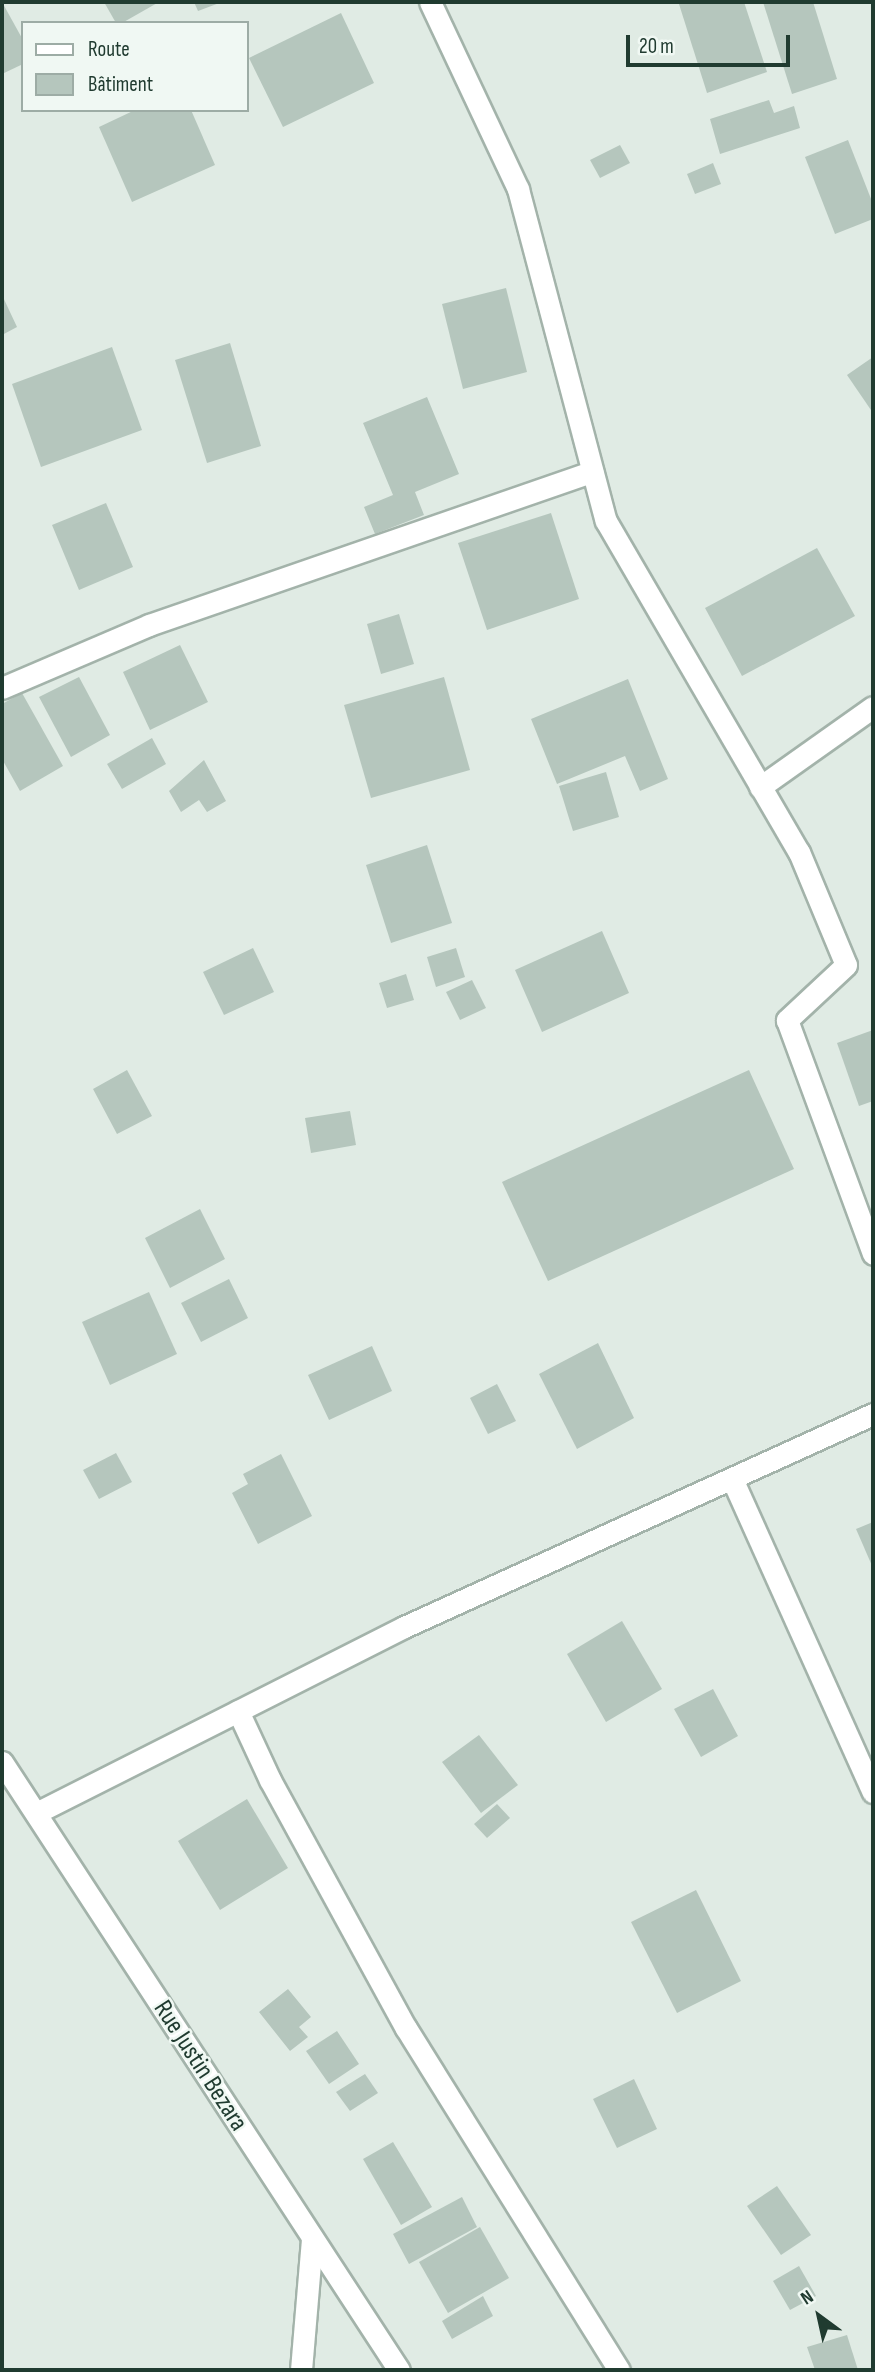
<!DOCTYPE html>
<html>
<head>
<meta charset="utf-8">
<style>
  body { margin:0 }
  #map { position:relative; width:875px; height:2372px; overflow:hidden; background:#e0ebe4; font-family:"Sofia Sans Condensed",sans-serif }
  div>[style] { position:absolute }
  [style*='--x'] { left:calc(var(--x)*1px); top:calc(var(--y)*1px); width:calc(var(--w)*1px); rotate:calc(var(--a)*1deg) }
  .building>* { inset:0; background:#b5c6bd }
  .roads { filter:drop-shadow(2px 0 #a3b3aa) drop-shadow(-2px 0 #a3b3aa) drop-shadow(0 2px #a3b3aa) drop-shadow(0 -2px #a3b3aa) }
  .minor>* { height:21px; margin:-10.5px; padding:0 10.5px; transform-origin:10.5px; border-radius:10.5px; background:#fff }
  span { translate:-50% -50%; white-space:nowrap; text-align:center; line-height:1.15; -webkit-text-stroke:5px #f0f8f3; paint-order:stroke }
  .street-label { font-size:26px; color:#203b30 }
  .frame { position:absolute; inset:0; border:4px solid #203b30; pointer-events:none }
  .legend { position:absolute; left:21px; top:21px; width:228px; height:91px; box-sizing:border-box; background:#f0f8f3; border:2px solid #9daca5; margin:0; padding:9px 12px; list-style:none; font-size:21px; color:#203b30 }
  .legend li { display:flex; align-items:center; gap:14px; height:35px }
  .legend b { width:35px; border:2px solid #9daca5 }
  .north { position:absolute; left:784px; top:2281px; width:70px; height:70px; -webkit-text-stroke:5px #f0f8f3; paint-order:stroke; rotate:327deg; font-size:19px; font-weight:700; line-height:28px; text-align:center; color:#203b30 }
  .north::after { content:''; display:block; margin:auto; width:24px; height:32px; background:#203b30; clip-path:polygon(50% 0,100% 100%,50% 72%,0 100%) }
  .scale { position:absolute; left:626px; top:35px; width:164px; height:32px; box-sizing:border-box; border:4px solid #203b30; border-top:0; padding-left:9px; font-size:21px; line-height:24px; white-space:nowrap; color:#203b30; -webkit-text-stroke:5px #f0f8f3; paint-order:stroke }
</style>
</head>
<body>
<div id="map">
  <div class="building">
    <i style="clip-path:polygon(2px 2px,23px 40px,23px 64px,2px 74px)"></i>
    <i style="clip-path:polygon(104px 2px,159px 2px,122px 23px,116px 23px)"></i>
    <i style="clip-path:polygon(194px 2px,222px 2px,198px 11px)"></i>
    <i style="clip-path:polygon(687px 2px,744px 2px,767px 72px,707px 93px,679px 4px)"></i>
    <i style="clip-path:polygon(763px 2px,813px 2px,837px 79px,792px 94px)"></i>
    <i style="clip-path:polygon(341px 13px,374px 83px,283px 127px,249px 58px)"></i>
    <i style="clip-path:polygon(769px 100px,774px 113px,794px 106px,800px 128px,720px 154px,710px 119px)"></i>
    <i style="clip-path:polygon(135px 110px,191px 110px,215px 165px,132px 202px,99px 127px)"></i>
    <i style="clip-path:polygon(848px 140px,873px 204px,873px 219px,835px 234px,805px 157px)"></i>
    <i style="clip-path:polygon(620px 145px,630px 163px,600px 178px,590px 160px)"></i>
    <i style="clip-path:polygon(713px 163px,721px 184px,695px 194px,687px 174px)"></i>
    <i style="clip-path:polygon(506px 288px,527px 372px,463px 389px,442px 304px)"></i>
    <i style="clip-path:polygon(2px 295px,17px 327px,2px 335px)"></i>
    <i style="clip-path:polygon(230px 343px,261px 446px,207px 463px,175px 360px)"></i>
    <i style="clip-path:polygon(112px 347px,142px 430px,41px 467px,12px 384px)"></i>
    <i style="clip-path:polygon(873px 357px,873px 413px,847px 375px)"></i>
    <i style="clip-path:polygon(427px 397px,459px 474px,415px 492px,424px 515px,375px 534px,364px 507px,393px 495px,363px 423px)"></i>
    <i style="clip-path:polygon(106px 503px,133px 567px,79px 590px,52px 525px)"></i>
    <i style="clip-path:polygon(551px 513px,579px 599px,487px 630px,458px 543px)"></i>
    <i style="clip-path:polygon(817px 548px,855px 616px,742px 676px,705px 608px)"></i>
    <i style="clip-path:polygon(399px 614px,414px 664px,381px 674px,367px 624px)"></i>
    <i style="clip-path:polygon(180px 645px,208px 702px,150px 730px,123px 672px)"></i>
    <i style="clip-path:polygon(79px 677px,110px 735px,71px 757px,39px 697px)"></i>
    <i style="clip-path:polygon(444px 677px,470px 770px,371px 798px,344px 705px)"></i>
    <i style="clip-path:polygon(628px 679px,668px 779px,640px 791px,625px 756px,557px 784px,531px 719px)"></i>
    <i style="clip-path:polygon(22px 693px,63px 766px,20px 791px,2px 759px,2px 704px)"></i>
    <i style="clip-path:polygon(152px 738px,166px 764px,122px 789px,107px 764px)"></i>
    <i style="clip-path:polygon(204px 760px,226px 801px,207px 812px,199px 800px,181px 812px,169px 791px)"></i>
    <i style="clip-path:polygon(606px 772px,619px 817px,573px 831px,559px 786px)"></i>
    <i style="clip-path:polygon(427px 845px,452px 923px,391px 943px,366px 865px)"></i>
    <i style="clip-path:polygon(602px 931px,629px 993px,542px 1032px,515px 970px)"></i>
    <i style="clip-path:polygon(253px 948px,274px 992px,224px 1015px,203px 972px)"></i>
    <i style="clip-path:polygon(456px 948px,465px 977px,436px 987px,427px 957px)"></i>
    <i style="clip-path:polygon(406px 974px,414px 1000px,387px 1008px,379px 983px)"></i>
    <i style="clip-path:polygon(472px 980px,486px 1008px,460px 1020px,446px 992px)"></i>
    <i style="clip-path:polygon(873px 1030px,873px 1101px,859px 1106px,837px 1043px)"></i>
    <i style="clip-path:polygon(127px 1070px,152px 1116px,117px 1134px,93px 1089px)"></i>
    <i style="clip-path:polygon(749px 1070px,794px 1169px,548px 1281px,502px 1182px)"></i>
    <i style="clip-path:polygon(350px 1111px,356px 1145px,311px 1153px,305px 1118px)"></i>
    <i style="clip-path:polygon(200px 1209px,225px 1259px,170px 1288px,145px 1238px)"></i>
    <i style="clip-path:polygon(229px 1279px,248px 1318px,201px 1342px,181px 1303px)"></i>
    <i style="clip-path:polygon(149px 1292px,177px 1354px,110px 1385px,82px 1322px)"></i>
    <i style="clip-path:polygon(598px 1343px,634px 1418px,577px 1449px,539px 1374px)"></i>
    <i style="clip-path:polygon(372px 1346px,392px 1391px,329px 1420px,308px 1375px)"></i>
    <i style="clip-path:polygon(497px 1384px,516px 1421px,488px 1434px,470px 1398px)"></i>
    <i style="clip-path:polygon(116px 1453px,132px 1482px,99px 1499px,83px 1470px)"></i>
    <i style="clip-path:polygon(281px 1454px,312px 1516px,258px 1544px,232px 1493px,248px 1484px,243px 1474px)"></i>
    <i style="clip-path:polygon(873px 1522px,873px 1568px,856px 1529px)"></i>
    <i style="clip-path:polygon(622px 1621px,662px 1689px,606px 1722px,567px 1654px)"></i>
    <i style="clip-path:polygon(713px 1689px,738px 1736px,701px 1757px,674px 1709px)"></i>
    <i style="clip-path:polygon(479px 1735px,518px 1785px,481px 1813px,442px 1762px)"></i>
    <i style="clip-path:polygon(247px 1799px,288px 1868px,220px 1910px,178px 1841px)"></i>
    <i style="clip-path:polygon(497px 1804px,510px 1818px,487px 1838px,474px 1824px)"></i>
    <i style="clip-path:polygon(696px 1890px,741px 1981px,677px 2013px,631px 1922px)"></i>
    <i style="clip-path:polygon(288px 1989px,311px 2017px,299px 2027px,308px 2037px,290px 2051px,259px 2012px)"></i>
    <i style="clip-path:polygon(337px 2031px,359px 2064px,329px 2084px,306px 2051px)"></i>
    <i style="clip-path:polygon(365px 2074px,378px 2093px,350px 2111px,336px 2092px)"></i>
    <i style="clip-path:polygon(634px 2079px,657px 2129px,617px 2148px,593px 2099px)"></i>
    <i style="clip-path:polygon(393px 2142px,432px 2207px,401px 2225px,363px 2159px)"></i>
    <i style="clip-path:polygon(777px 2186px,811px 2235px,781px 2255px,747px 2206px)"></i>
    <i style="clip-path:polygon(462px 2197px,477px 2227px,409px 2264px,393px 2234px)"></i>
    <i style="clip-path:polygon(480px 2227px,509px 2278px,448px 2313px,419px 2262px)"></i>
    <i style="clip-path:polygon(799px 2266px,816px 2296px,790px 2310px,773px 2281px)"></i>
    <i style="clip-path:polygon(483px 2296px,493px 2316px,452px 2339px,442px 2321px)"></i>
    <i style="clip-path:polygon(847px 2335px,858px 2370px,815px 2370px,807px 2347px)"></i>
  </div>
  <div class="roads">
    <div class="minor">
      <i style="--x:430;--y:2;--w:207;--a:64.8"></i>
      <i style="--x:518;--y:189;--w:343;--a:75.2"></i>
      <i style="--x:606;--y:521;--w:383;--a:59.8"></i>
      <i style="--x:799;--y:852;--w:122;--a:67.4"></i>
      <i style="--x:846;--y:965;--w:81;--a:137"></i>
      <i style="--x:787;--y:1020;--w:249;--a:69.8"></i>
      <i style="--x:2;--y:688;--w:160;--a:-23.2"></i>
      <i style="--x:149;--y:625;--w:469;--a:-19.1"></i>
      <i style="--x:760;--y:787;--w:138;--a:-35.3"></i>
      <i style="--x:733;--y:1481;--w:341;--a:65.8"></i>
      <i style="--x:238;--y:1711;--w:76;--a:65.1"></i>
      <i style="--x:270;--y:1780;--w:283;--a:61.3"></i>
      <i style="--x:406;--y:2028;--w:403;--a:58.1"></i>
      <i style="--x:2;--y:1762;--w:726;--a:56.86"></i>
      <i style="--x:36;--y:1813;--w:412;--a:-26.8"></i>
      <i style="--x:404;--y:1627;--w:515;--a:-24.43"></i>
      <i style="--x:301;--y:2370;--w:132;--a:-85.2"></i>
    </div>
  </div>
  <div class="street-label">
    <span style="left:200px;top:2066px;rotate:57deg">Rue Justin Bezara</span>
  </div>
  <div class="frame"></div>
  <ul class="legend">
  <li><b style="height:9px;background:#fff"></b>Route</li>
  <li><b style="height:19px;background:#b5c6bd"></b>Bâtiment</li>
  </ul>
  <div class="north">N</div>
  <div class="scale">20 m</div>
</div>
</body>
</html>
